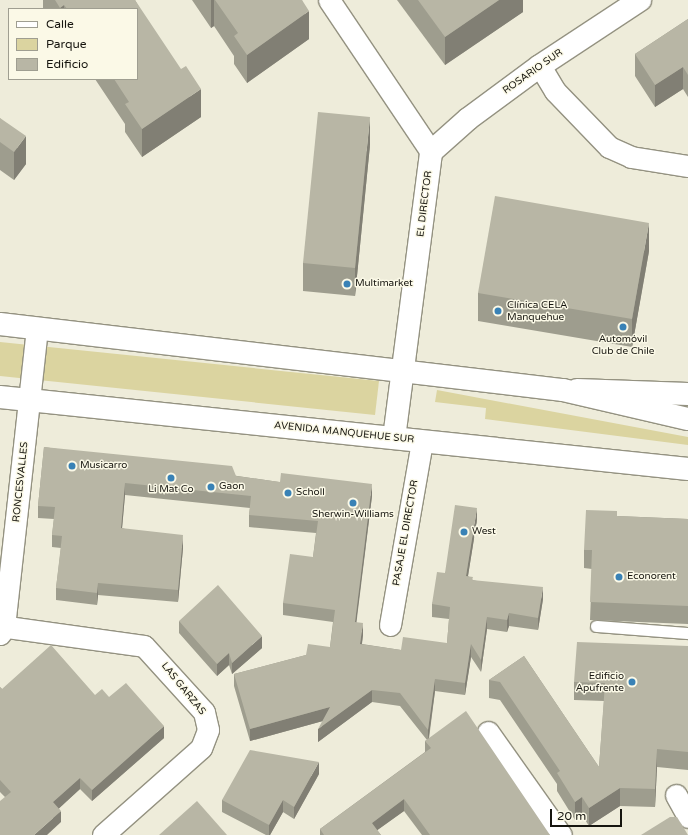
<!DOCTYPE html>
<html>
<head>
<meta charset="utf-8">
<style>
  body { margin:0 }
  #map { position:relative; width:688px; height:835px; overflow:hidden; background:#eeecda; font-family:"Varela Round",sans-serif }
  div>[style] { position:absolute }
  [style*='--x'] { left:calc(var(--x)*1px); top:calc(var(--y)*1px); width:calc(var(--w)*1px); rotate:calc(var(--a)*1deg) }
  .green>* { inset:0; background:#dbd4a0 }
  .roads { filter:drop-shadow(1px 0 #949281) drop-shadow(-1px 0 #949281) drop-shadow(0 1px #949281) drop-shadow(0 -1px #949281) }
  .lane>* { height:11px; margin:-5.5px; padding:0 5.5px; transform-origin:5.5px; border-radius:5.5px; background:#fff }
  .street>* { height:21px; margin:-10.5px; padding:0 10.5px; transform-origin:10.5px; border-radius:10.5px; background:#fff }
  .secondary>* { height:22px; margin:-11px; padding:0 11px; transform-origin:11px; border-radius:11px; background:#fff }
  .primary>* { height:22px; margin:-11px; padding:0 11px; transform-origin:11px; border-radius:11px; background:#fff }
  .wall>* { inset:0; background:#9e9d8e }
  .shaded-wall>* { inset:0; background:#817f74 }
  .building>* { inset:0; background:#b8b6a5 }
  .dots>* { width:11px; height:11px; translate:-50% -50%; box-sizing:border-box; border:2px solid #fbf9e7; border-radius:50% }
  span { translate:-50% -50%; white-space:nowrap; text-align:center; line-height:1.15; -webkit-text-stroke:3px #fbf9e7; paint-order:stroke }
  .street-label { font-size:10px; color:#16150f }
  .poi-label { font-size:10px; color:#16150f }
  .left { translate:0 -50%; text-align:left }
  .right { translate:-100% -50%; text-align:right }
  .legend { position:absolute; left:8px; top:8px; width:130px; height:72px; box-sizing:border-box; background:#fbf9e7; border:1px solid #9f9e91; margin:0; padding:5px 7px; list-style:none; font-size:12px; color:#16150f }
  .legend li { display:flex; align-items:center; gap:8px; height:20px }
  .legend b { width:20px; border:1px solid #9f9e91 }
  .scale { position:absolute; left:550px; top:809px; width:72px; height:18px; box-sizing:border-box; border:2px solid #16150f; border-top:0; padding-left:5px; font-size:12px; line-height:14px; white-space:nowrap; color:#16150f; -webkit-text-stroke:3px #fbf9e7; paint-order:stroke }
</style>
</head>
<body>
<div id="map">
  <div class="green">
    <i style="clip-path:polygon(0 342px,379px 381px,375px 415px,0 376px)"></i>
    <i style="clip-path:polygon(437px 390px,688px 437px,688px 445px,485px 419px,486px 408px,435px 402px)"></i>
  </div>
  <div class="roads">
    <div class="lane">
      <i style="--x:596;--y:626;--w:92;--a:4.4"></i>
    </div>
    <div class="street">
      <i style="--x:329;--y:0;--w:183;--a:56.1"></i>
      <i style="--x:540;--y:66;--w:29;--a:59"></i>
      <i style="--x:555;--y:91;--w:78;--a:46"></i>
      <i style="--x:609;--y:147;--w:24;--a:24"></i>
      <i style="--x:631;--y:157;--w:58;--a:9"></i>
      <i style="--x:390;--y:625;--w:187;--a:-80.1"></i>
      <i style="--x:0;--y:626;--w:145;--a:7.9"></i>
      <i style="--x:144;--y:646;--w:89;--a:47.7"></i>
      <i style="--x:204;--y:712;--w:18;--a:77"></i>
      <i style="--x:208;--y:730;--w:19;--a:111"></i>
      <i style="--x:201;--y:748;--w:131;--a:138.4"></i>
      <i style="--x:0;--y:634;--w:8;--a:-60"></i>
      <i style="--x:4;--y:627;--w:301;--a:-83.7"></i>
      <i style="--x:488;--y:732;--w:126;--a:54.7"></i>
      <i style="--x:676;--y:795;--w:25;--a:61"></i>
    </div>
    <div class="secondary">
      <i style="--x:577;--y:390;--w:111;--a:2.1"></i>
      <i style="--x:394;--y:438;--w:288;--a:-82.6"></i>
      <i style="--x:431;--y:152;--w:50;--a:-41.7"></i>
      <i style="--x:468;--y:119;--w:89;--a:-36.4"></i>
      <i style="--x:540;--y:66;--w:120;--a:-33.4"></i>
    </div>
    <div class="primary">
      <i style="--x:0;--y:324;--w:567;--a:6.69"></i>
      <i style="--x:563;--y:390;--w:128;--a:13.1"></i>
      <i style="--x:0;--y:397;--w:692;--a:5.97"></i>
    </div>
  </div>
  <div class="wall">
    <i style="clip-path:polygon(43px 0,135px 0,201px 117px,142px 157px,125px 132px,125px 124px,95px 79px,137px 79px,137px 9px,43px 9px)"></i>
    <i style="clip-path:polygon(192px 0,302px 0,309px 39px,247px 83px,234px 64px,234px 56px,214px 26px,211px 28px)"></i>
    <i style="clip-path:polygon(397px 0,523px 0,523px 12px,445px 65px)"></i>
    <i style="clip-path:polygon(688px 19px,688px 97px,683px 89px,655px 107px,635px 76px,635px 54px)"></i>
    <i style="clip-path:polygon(0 118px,26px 164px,14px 180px,0 170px)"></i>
    <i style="clip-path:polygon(370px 145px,355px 296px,303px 291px,303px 263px)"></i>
    <i style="clip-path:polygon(649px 251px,632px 347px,478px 321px,478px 293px)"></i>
    <i style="clip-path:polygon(44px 447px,372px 496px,356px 622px,363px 635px,362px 644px,401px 650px,447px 643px,449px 619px,432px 617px,432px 604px,445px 573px,477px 520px,468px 576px,473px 580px,543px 599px,538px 630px,509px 626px,507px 632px,487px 629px,481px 672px,471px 657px,465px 695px,435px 691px,429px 739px,550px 835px,422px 835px,404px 811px,377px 830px,381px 835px,320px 835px,320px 829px,425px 752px,425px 741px,427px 740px,400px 706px,372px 702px,318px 742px,323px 721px,250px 741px,234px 686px,234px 674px,306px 655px,330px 647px,333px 622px,283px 615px,283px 603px,313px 557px,316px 533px,249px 527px,249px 515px,250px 508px,125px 495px,122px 528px,183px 548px,178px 602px,98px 595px,97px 605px,56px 600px,56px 588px,61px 548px,52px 547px,52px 535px,54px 519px,38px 518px,38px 506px)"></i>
    <i style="clip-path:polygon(617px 516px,688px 519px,688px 624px,590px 620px,592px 569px,584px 568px,584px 550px)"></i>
    <i style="clip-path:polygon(179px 621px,262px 648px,232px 674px,229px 665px,217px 676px,179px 633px)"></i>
    <i style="clip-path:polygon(688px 646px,688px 770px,657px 767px,655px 807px,620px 806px,589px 826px,582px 815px,575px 820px,557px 791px,557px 784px,500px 700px,489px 698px,489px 680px,524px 656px,599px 767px,604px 701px,574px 700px,574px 682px)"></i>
    <i style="clip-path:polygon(0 687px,2px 689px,95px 695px,109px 697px,164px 738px,92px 801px,80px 789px,59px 808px,61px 822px,5px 797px,0 792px)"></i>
    <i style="clip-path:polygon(319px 774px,294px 819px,283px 812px,270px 835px,266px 835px,222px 812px,222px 800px)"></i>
  </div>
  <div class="shaded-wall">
    <i style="clip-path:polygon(211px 0,214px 0,214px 26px,211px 28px)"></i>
    <i style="clip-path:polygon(499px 0,523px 0,523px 12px,445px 65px,445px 37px)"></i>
    <i style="clip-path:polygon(64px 5px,64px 9px,60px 9px,60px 8px)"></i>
    <i style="clip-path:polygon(309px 11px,309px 39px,247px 83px,247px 55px)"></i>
    <i style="clip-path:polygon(683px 67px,683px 89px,655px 107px,655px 85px)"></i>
    <i style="clip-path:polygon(201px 89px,201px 117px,142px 157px,142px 129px)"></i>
    <i style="clip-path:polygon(370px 117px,370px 145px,355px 296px,355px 268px)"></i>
    <i style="clip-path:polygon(26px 136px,26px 164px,14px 180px,14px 152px)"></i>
    <i style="clip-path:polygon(649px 223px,649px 251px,632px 347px,632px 319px)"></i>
    <i style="clip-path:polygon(125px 483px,125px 495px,121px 540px,121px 528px)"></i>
    <i style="clip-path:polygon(372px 484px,372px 496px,355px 634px,355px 622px)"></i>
    <i style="clip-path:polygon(477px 508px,477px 520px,466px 588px,466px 576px)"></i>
    <i style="clip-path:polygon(183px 535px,183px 548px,178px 602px,178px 590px)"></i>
    <i style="clip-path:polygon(98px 583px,98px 595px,97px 605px,97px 593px)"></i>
    <i style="clip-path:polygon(543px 587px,543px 599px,538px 630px,538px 618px)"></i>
    <i style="clip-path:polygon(509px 613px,509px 626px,507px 632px,507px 620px)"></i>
    <i style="clip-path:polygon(487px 617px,487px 629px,481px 672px,481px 660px)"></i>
    <i style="clip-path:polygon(363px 623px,363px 635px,360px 656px,360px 644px)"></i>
    <i style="clip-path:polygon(262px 636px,262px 648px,232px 674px,232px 663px)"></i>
    <i style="clip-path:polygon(471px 644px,471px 657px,465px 695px,465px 683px)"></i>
    <i style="clip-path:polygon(229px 653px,229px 665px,217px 676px,217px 664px)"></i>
    <i style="clip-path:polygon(435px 679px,435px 691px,428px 742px,428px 730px)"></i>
    <i style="clip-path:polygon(372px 690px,372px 702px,318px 742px,318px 729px)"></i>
    <i style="clip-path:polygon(330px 707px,330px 719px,250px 741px,250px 729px)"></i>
    <i style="clip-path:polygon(164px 726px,164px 738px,92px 801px,92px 790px)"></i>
    <i style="clip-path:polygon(657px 749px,657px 767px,655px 807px,655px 789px)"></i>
    <i style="clip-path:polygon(319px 762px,319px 774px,294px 819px,294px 807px)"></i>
    <i style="clip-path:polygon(80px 778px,80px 789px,53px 814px,53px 802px)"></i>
    <i style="clip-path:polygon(620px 788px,620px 806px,589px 826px,589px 808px)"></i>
    <i style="clip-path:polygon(582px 797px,582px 815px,575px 820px,575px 802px)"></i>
    <i style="clip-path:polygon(404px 799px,404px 811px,372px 834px,372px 823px)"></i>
    <i style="clip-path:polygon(283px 800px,283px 812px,270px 835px,269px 835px,269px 825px)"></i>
    <i style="clip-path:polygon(61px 811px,61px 822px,47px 835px,34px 835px)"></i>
  </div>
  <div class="building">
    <i style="clip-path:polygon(55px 0,135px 0,181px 69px,186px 66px,201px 89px,142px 129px,125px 104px,129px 102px,114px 79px,137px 79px,137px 9px,67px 9px,64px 5px,60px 8px)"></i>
    <i style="clip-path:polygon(215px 0,302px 0,309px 11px,247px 55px,234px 36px,238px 33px)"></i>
    <i style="clip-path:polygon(418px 0,499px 0,445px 37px)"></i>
    <i style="clip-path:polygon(688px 19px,688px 75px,683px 67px,655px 85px,635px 54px)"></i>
    <i style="clip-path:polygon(318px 112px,370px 117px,355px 268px,303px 263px)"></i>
    <i style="clip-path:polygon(0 118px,26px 136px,14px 152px,0 142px)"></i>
    <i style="clip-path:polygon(495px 196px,649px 223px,632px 319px,478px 293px)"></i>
    <i style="clip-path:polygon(44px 447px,232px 466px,236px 476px,280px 482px,281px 473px,372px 484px,355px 622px,363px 623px,360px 644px,401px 650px,403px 637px,447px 643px,450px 607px,432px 604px,437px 572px,445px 573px,455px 505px,477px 508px,466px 576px,473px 577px,472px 580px,543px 587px,538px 618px,509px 613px,507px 620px,487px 617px,481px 660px,471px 644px,465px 683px,435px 679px,428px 730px,400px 693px,372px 690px,318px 729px,330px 707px,250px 729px,234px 674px,306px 655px,308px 644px,330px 647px,335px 610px,283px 603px,290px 554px,313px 557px,318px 521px,249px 515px,251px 496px,125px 483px,121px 528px,183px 535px,178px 590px,98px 583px,97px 593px,56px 588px,62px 536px,52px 535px,55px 507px,38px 506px)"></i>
    <i style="clip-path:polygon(586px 510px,617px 511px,617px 516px,688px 519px,688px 606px,590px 602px,592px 550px,584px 550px)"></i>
    <i style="clip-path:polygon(218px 585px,262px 636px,232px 663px,229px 653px,217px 664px,179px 621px)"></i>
    <i style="clip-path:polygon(577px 642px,688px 646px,688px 752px,657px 749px,655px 789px,620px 788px,589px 808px,582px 797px,575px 802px,557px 773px,560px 771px,500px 682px,489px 680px,524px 656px,599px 767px,605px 683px,574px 682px)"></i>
    <i style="clip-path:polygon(51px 645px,95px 695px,102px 689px,109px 697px,126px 683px,164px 726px,92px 790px,80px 778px,53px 802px,61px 811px,34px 835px,0 835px,0 801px,11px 792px,0 780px,0 687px,2px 689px)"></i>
    <i style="clip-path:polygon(466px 711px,550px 835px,430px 835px,404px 799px,372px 823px,381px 835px,324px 835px,320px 829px,431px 748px,425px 741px)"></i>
    <i style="clip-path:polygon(250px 750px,319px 762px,294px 807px,283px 800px,269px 825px,222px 800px)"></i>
    <i style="clip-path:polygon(197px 801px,227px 835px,159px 835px)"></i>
    <i style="clip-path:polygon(670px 817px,677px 817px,688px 835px,641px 835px)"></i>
  </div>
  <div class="dots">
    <i style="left:347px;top:284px;background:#3982b6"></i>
    <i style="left:498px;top:311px;background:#3982b6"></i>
    <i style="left:623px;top:327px;background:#3982b6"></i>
    <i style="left:72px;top:466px;background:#3982b6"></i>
    <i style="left:171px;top:478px;background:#3982b6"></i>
    <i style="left:211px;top:487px;background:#3982b6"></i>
    <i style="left:288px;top:493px;background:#3982b6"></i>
    <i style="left:353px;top:503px;background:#3982b6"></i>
    <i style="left:464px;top:532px;background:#3982b6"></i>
    <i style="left:619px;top:577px;background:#3982b6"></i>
    <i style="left:632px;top:682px;background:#3982b6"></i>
  </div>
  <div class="street-label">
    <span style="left:533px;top:72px;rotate:-35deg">ROSARIO SUR</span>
    <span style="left:425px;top:204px;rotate:-83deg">EL DIRECTOR</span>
    <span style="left:344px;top:433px;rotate:6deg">AVENIDA MANQUEHUE SUR</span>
    <span style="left:21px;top:482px;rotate:-84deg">RONCESVALLES</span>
    <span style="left:406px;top:533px;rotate:-80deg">PASAJE EL DIRECTOR</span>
    <span style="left:183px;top:689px;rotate:51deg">LAS GARZAS</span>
  </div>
  <div class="poi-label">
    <span class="left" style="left:355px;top:284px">Multimarket</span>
    <span class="left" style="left:507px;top:311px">Clínica CELA<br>Manquehue</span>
    <span style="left:623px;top:345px">Automóvil<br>Club de Chile</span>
    <span class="left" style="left:80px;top:466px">Musicarro</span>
    <span class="left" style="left:219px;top:487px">Gaon</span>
    <span style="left:171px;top:490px">Li Mat Co</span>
    <span class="left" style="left:296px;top:493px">Scholl</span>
    <span style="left:353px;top:515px">Sherwin-Williams</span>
    <span class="left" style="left:472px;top:532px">West</span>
    <span class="left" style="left:627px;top:577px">Econorent</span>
    <span class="right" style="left:624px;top:682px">Edificio<br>Apufrente</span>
  </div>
  <ul class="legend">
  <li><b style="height:5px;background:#fff"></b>Calle</li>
  <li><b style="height:11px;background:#dbd4a0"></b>Parque</li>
  <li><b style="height:11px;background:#b8b6a5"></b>Edificio</li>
  </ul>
  <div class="scale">20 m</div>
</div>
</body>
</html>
